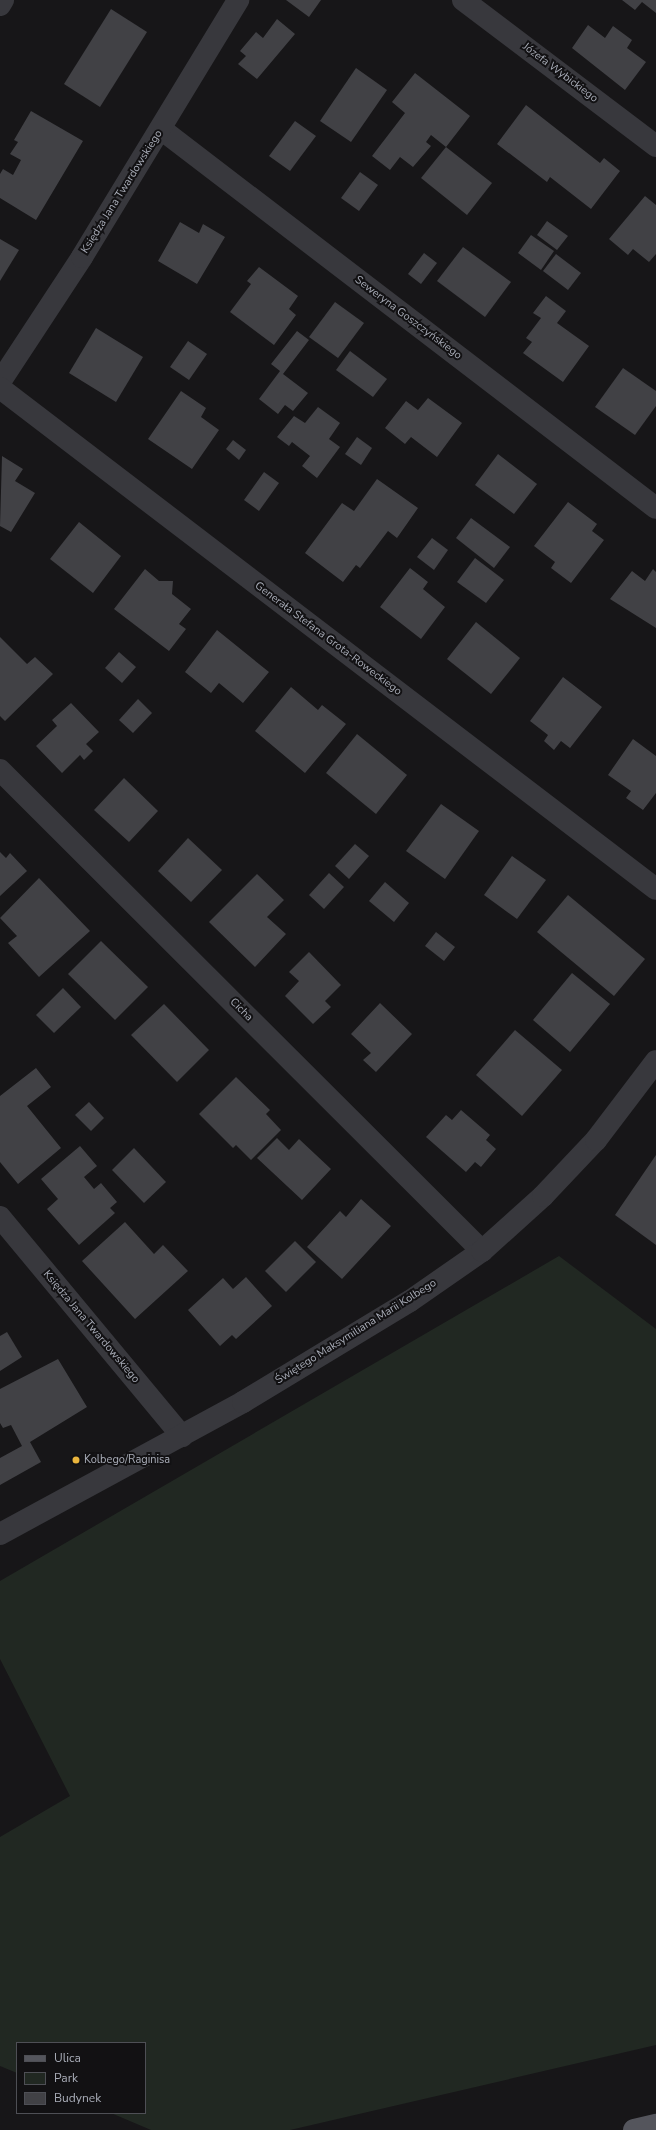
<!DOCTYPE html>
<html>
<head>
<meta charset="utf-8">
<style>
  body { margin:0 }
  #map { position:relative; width:656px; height:2130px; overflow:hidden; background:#171618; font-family:"Nunito Sans",sans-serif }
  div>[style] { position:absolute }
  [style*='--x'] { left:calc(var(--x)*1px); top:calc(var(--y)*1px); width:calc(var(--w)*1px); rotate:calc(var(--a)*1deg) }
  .green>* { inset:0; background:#212822 }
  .building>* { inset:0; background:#414145 }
  .minor>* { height:22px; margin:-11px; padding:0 11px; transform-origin:11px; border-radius:11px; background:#38383d }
  .major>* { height:22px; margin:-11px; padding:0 11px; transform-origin:11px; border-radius:11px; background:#54555c }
  .dots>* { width:11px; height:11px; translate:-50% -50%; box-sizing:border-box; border:2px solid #121113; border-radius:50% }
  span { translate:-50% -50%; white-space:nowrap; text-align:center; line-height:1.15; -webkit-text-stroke:4px #121113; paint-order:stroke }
  .street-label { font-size:11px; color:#a9adb8 }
  .poi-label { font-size:11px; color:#a9adb8 }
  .left { translate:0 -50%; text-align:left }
  .legend { position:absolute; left:16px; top:2042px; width:130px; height:72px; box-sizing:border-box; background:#121113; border:1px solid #4e4f55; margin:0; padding:5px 7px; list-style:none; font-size:12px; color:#a9adb8 }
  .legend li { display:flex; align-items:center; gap:8px; height:20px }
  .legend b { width:20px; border:1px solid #4e4f55 }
</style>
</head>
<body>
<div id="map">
  <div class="green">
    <i style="clip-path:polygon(559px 1256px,656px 1329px,656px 2045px,290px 2130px,151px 2130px,111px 2113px,145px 2113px,145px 2043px,17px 2043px,17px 2073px,0 2066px,0 1837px,70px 1796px,0 1659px,0 1581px)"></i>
  </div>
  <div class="building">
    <i style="clip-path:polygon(286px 0,321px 0,309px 17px)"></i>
    <i style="clip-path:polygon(622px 0,656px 0,656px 13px,642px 2px,635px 10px)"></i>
    <i style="clip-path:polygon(111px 9px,147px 32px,100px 107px,64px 84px)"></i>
    <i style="clip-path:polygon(277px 19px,295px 34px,257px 79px,238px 64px,246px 56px,240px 51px,256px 32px,263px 38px)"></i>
    <i style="clip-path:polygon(588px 25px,605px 38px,613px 26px,632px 40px,627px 48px,646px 62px,625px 90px,572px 48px)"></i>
    <i style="clip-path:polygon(356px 68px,387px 90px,351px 142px,320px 121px)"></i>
    <i style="clip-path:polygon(415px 73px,470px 116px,446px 147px,431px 135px,426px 142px,431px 146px,413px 167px,400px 157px,390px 170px,372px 156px,405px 113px,392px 102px)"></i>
    <i style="clip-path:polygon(526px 105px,600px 163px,604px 158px,620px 171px,591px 209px,550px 177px,547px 182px,497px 144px)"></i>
    <i style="clip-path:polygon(31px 111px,83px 141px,36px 220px,0 198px,0 174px,3px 169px,13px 175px,21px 160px,10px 154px,18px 142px,14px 140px)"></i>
    <i style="clip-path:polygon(295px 121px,316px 136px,290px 171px,269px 156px)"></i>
    <i style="clip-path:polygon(446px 147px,492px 183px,467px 215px,421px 178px)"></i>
    <i style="clip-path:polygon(360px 172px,378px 185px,359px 211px,341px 198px)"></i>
    <i style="clip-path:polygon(645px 196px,656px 205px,656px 254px,649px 262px,633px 249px,628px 255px,609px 239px)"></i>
    <i style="clip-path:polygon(547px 221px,568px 236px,557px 250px,537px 235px)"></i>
    <i style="clip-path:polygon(180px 222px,199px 233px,203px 224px,225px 237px,197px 284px,158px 261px)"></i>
    <i style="clip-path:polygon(531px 235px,554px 251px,541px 270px,518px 253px)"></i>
    <i style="clip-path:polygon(0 239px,19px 250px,0 281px)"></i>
    <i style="clip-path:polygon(463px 247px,511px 282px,485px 317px,437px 281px)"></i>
    <i style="clip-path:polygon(424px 253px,437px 263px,421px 284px,408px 274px)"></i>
    <i style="clip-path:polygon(556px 254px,581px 273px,568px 290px,543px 271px)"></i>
    <i style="clip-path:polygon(259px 267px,298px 296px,289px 309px,296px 315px,274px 345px,230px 312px,251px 284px,247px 281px)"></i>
    <i style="clip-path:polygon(546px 296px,566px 311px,557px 323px,589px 346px,563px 382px,523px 353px,532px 342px,526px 338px,541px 318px,533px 313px)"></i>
    <i style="clip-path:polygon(335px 302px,364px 323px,338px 358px,309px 337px)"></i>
    <i style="clip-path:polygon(96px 328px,143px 357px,116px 402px,69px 373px)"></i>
    <i style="clip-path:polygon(297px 331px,309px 340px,283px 374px,308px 393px,293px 411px,285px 405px,278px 414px,259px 399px,280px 371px,271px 364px)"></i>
    <i style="clip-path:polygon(188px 341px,207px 354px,189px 380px,170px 367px)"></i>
    <i style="clip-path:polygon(350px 351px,387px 379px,373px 397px,336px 370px)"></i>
    <i style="clip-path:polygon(623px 368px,656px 391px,656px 406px,635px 435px,595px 407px)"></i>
    <i style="clip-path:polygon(181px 391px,206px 408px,201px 417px,219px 430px,192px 469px,148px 439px)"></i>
    <i style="clip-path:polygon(428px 398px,462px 423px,437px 457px,411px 437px,405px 444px,385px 428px,406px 401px,418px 410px)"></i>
    <i style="clip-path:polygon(318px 407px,340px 423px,329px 439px,340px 447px,317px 478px,302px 466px,310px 456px,292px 442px,289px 446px,277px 437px,294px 416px,305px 423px)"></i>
    <i style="clip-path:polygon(357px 437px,372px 448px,361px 465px,345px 454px)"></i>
    <i style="clip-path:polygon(233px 440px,246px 450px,239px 460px,226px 449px)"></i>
    <i style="clip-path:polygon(498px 454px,537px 484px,514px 514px,475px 485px)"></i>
    <i style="clip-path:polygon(2px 456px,23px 469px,15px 481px,35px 493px,11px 532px,0 526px)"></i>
    <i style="clip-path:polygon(264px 472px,279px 483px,259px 511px,244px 500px)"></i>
    <i style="clip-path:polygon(377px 479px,418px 508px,397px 538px,388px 531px,360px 568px,356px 565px,343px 582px,305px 553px,342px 503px,354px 511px)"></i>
    <i style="clip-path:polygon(568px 502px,597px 524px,592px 531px,604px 540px,571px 583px,551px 568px,555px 562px,534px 546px)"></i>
    <i style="clip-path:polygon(471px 518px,510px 547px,494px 568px,456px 538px)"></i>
    <i style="clip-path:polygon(79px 522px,121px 556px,93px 593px,50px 559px)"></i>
    <i style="clip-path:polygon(432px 538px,448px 550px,434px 570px,417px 557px)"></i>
    <i style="clip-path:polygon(475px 558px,504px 580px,486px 603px,457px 582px)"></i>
    <i style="clip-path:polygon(410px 568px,428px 582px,423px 589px,445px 607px,421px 639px,380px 607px)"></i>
    <i style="clip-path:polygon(145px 569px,159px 581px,173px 581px,172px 594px,191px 609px,179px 624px,186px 629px,169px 651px,114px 609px)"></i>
    <i style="clip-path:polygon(653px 569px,656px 572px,656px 628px,610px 599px,632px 571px,645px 581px)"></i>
    <i style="clip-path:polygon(476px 622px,520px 658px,491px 694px,447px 659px)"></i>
    <i style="clip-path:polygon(217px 630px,269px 672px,243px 703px,219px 683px,211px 693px,185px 672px)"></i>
    <i style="clip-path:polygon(0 637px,27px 664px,35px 657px,53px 674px,5px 721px,0 716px)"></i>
    <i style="clip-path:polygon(119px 652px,136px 667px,122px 683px,105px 668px)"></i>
    <i style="clip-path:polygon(563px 677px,602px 707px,570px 748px,561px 741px,554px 750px,544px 741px,548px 735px,530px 721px)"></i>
    <i style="clip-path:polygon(291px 687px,318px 710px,322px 705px,346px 724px,305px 773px,255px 731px)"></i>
    <i style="clip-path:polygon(138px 699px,152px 713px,133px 733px,119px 720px)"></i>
    <i style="clip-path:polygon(71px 703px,99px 732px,86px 744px,93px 751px,84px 760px,80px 755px,62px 773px,36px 746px,57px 726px,52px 720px)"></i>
    <i style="clip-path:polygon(357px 734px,407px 775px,376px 814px,326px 773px)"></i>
    <i style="clip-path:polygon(633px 739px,656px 756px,656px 793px,643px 810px,626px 798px,631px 791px,608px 775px)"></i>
    <i style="clip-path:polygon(124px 778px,158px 811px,129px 842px,94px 810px)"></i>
    <i style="clip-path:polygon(441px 804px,479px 831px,445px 879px,406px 851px)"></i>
    <i style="clip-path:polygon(188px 838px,222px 870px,191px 902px,158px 871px)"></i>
    <i style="clip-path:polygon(355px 844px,369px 856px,349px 879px,335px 866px)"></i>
    <i style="clip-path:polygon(0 852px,6px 858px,10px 853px,27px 871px,0 896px)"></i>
    <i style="clip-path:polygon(512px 856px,546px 880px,517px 919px,484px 895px)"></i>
    <i style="clip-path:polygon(329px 873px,344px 887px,324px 909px,309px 895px)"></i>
    <i style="clip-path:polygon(257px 874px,284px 900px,267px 917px,286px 934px,255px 967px,209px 922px)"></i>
    <i style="clip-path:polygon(39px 878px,90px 931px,39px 977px,8px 943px,17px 936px,0 918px)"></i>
    <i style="clip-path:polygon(385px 882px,409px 903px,394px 922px,369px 901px)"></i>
    <i style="clip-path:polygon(568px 895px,645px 959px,614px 996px,537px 932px)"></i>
    <i style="clip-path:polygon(436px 932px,455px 947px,444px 961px,425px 946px)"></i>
    <i style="clip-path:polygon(101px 941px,148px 987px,115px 1020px,68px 974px)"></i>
    <i style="clip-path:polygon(309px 952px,341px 985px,325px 1001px,331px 1007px,313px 1024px,285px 996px,299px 981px,289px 972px)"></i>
    <i style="clip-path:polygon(572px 973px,610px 1004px,570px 1052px,533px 1020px)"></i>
    <i style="clip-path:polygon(63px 988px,81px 1007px,54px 1033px,36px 1015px)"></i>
    <i style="clip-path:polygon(380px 1003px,412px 1034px,376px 1072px,363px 1060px,371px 1053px,351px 1034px)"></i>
    <i style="clip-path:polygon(164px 1004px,209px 1050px,177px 1082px,131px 1035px)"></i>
    <i style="clip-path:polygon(515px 1030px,562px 1070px,522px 1116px,476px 1075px)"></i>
    <i style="clip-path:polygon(36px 1068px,51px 1087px,27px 1106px,61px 1148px,18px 1184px,0 1162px,0 1096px)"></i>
    <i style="clip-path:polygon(236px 1077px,270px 1110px,266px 1114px,281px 1130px,251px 1160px,236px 1145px,233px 1148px,199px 1114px)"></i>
    <i style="clip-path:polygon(89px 1102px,104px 1118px,91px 1131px,75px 1115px)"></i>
    <i style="clip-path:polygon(461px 1110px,490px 1135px,486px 1140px,496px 1149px,481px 1167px,475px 1162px,466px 1172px,426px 1137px,446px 1115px,452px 1120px)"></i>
    <i style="clip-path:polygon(277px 1138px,289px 1150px,299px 1139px,331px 1169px,302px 1200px,257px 1158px)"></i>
    <i style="clip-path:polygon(80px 1146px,97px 1166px,84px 1177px,94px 1189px,101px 1183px,117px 1202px,110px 1208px,115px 1213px,79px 1245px,47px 1209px,58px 1199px,41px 1179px)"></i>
    <i style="clip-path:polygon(134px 1148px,166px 1182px,144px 1203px,112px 1170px)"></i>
    <i style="clip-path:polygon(656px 1155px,656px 1245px,615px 1215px)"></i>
    <i style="clip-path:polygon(361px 1199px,391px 1226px,342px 1279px,307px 1247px,340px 1211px,346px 1217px)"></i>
    <i style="clip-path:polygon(125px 1222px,154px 1254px,163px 1245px,188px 1271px,135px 1319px,82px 1261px)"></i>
    <i style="clip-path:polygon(295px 1241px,316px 1262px,286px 1292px,265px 1271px)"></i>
    <i style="clip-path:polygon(246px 1277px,272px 1306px,236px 1339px,232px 1335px,220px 1346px,188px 1310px,223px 1278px,233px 1289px)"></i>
    <i style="clip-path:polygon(7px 1332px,22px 1357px,0 1371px,0 1336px)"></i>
    <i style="clip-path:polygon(58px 1359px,87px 1407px,30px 1442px,41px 1462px,0 1485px,0 1458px,22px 1446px,11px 1425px,3px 1428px,0 1423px,0 1389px)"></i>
  </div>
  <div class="minor">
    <i style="--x:463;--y:0;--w:242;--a:37.1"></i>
    <i style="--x:0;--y:5;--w:6;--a:-59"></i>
    <i style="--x:161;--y:129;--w:623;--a:37.44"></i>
    <i style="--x:0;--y:382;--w:149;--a:-56.7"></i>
    <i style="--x:82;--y:257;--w:301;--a:-58.7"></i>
    <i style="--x:0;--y:388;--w:825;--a:37.37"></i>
    <i style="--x:0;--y:770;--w:681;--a:44.94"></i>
    <i style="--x:0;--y:1217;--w:285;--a:50.3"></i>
    <i style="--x:0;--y:1534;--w:277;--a:-28.5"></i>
    <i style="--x:243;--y:1402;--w:195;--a:-31.2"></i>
    <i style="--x:410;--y:1301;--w:88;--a:-34.8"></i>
    <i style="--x:482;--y:1251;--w:82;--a:-42"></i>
    <i style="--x:543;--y:1196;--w:77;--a:-46.6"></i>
    <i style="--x:596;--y:1140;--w:99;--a:-52.8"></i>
  </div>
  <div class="major">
    <i style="--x:634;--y:2130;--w:23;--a:-13"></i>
  </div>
  <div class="dots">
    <i style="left:76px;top:1460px;background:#eab53d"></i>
  </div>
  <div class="street-label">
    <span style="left:560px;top:73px;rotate:37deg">Józefa Wybickiego</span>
    <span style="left:122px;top:192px;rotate:-58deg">Księdza Jana Twardowskiego</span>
    <span style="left:408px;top:318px;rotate:37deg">Seweryna Goszczyńskiego</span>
    <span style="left:328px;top:639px;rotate:37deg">Generała Stefana Grota-Roweckiego</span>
    <span style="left:241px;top:1010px;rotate:45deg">Cicha</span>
    <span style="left:91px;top:1327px;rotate:50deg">Księdza Jana Twardowskiego</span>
    <span style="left:356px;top:1332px;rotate:-32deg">Świętego Maksymiliana Marii Kolbego</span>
  </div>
  <div class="poi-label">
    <span class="left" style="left:84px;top:1460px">Kolbego/Raginisa</span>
  </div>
  <ul class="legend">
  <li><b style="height:5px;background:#54555c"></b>Ulica</li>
  <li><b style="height:11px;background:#212822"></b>Park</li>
  <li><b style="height:11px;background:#414145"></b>Budynek</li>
  </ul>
</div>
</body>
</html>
